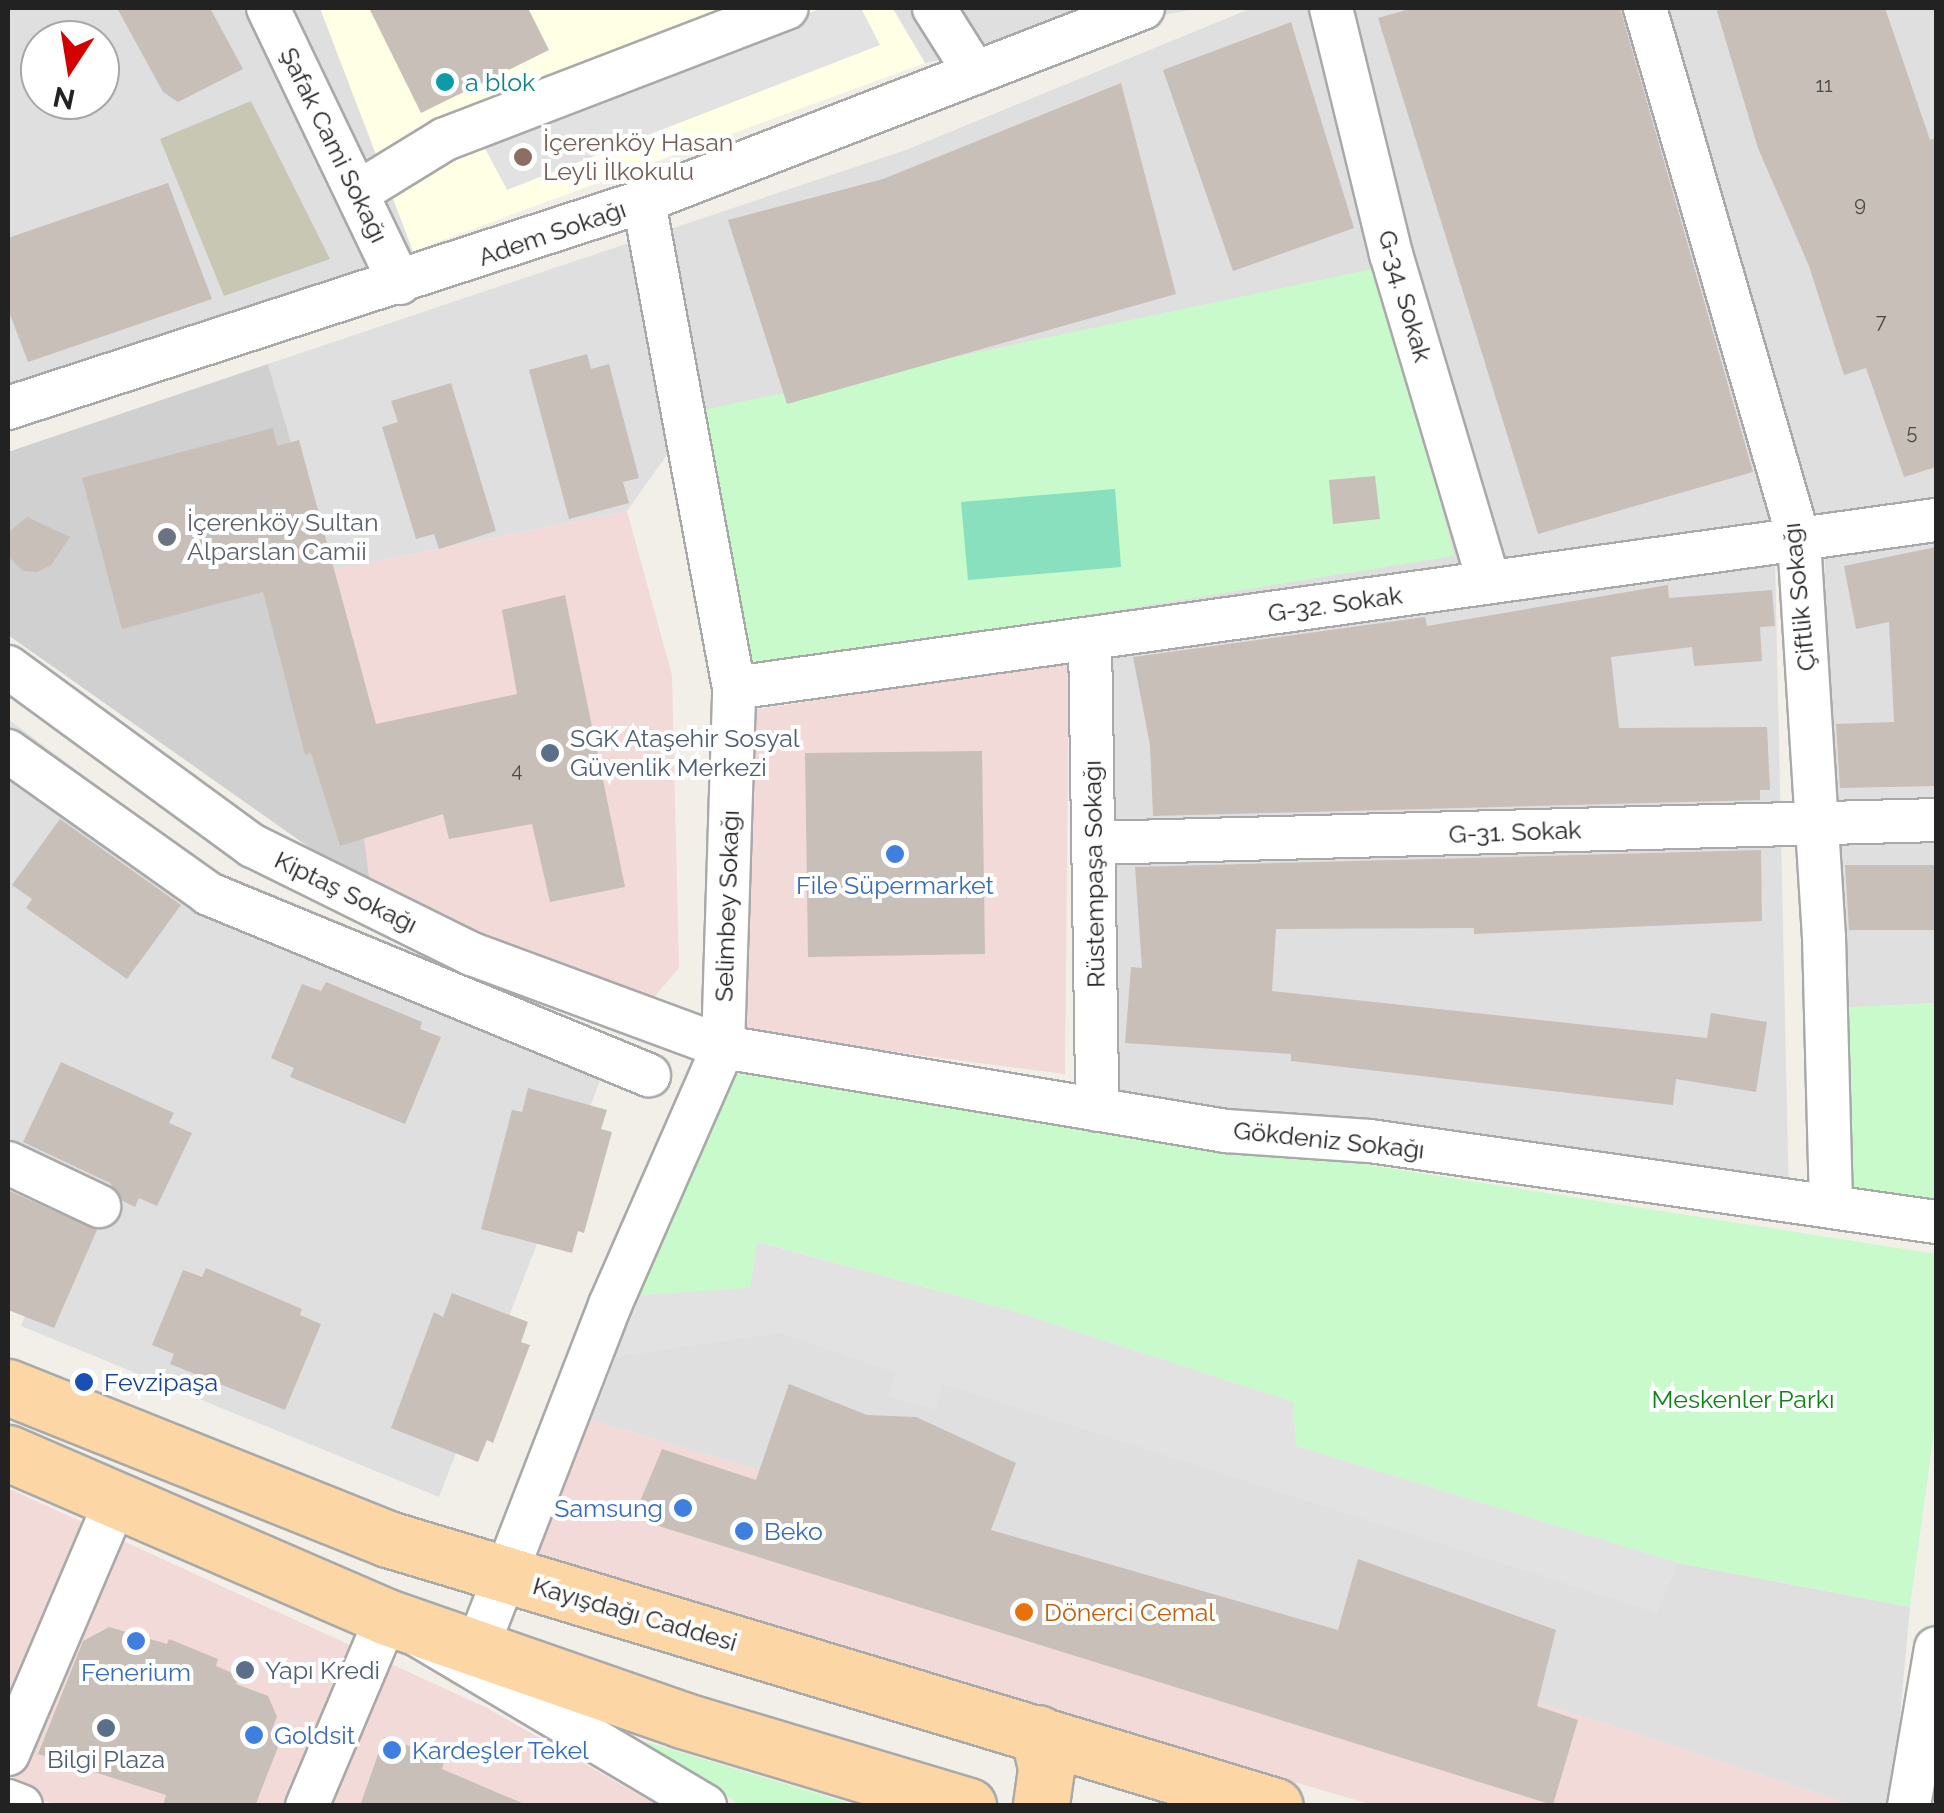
<!DOCTYPE html>
<html>
<head>
<meta charset="utf-8">
<style>
  body { margin:0 }
  #map { position:relative; width:1944px; height:1813px; overflow:hidden; background:#f2efe9; font-family:Raleway,sans-serif }
  div>[style] { position:absolute }
  [style*='--x'] { left:calc(var(--x)*1px); top:calc(var(--y)*1px); width:calc(var(--w)*1px); rotate:calc(var(--a)*1deg) }
  .residential>* { inset:0; background:#e0dfdf }
  .commercial>* { inset:0; background:#f2dad9 }
  .education>* { inset:0; background:#ffffe5 }
  .religious>* { inset:0; background:#d0d0d0 }
  .construction>* { inset:0; background:#c7c7b4 }
  .park>* { inset:0; background:#c8facc }
  .pitch>* { inset:0; background:#88e0be }
  .parking>* { inset:0; background:#e2e2e2 }
  .building>* { inset:0; background:#c7bfb8 }
  .roads { filter:drop-shadow(2px 0 #a9a9a9) drop-shadow(-2px 0 #a9a9a9) drop-shadow(0 2px #a9a9a9) drop-shadow(0 -2px #a9a9a9) }
  .minor>* { height:42px; margin:-21px; padding:0 21px; transform-origin:21px; border-radius:21px; background:#fff }
  .major>* { height:55px; margin:-27.5px; padding:0 27.5px; transform-origin:27.5px; border-radius:27.5px; background:#fcd6a4 }
  .dots>* { width:28px; height:28px; translate:-50% -50%; box-sizing:border-box; border:5px solid #fff; border-radius:50% }
  span { translate:-50% -50%; white-space:nowrap; text-align:center; line-height:1.15; -webkit-text-stroke:8px #fff; paint-order:stroke }
  .number-label { font-size:20px; color:#4b4948 }
  .number-label span { -webkit-text-stroke-width:0 }
  .culture-label { font-size:25px; color:#0d838f }
  .left { translate:0 -50%; text-align:left }
  .education-label { font-size:25px; color:#785e54 }
  .street-label { font-size:25px; color:#222 }
  .worship-label { font-size:25px; color:#5b616d }
  .service-label { font-size:25px; color:#4e5e75 }
  .shop-label { font-size:25px; color:#366cbe }
  .right { translate:-100% -50%; text-align:right }
  .transit-label { font-size:25px; color:#164399 }
  .park-label { font-size:25px; color:#0c8416 }
  .food-label { font-size:25px; color:#c56008 }
  .frame { position:absolute; inset:0; border:10px solid #222; pointer-events:none }
  .north { position:absolute; left:20px; top:20px; width:100px; height:100px; box-sizing:border-box; background:#fff; border:2px solid #a7a7a7; border-radius:50%; rotate:192deg; font-size:28px; font-weight:700; line-height:40px; text-align:center; color:#222 }
  .north::after { content:''; display:block; margin:auto; width:35px; height:45px; background:#d40000; clip-path:polygon(50% 0,100% 100%,50% 72%,0 100%) }
</style>
</head>
<body>
<div id="map">
  <div class="residential">
    <i style="clip-path:polygon(evenodd,8px 8px,320px 8px,413px 251px,8px 400px,8px 8px,40px 40px,100px 40px,100px 100px,40px 100px,40px 40px)"></i>
    <i style="clip-path:polygon(893px 8px,1199px 8px,925px 63px)"></i>
    <i style="clip-path:polygon(1252px 8px,1936px 8px,1936px 1003px,1838px 1008px,1824px 542px,1774px 512px,1789px 1202px,1096px 1122px,1092px 617px,698px 411px,627px 511px,329px 571px,268px 364px,906px 150px)"></i>
    <i style="clip-path:polygon(8px 719px,205px 866px,617px 1037px,439px 1497px,21px 1326px,69px 1200px,8px 1175px)"></i>
    <i style="clip-path:polygon(750px 1288px,1678px 1563px,1910px 1607px,1892px 1805px,1853px 1805px,1611px 1725px,591px 1420px,640px 1295px)"></i>
  </div>
  <div class="commercial">
    <i style="clip-path:polygon(627px 511px,672px 675px,679px 968px,650px 1002px,371px 891px,329px 571px)"></i>
    <i style="clip-path:polygon(1069px 662px,1065px 1074px,740px 1032px,752px 710px)"></i>
    <i style="clip-path:polygon(591px 1420px,1611px 1725px,1853px 1805px,1373px 1805px,523px 1557px)"></i>
    <i style="clip-path:polygon(8px 1488px,487px 1708px,657px 1805px,60px 1806px,8px 1789px)"></i>
  </div>
  <div class="education">
    <i style="clip-path:polygon(320px 8px,892px 8px,925px 63px,413px 251px)"></i>
  </div>
  <div class="religious">
    <i style="clip-path:polygon(268px 364px,329px 571px,371px 891px,8px 635px,8px 452px)"></i>
  </div>
  <div class="construction">
    <i style="clip-path:polygon(251px 101px,330px 259px,224px 296px,160px 139px)"></i>
  </div>
  <div class="park">
    <i style="clip-path:polygon(1382px 267px,1454px 556px,752px 669px,698px 411px)"></i>
    <i style="clip-path:polygon(1936px 1003px,1936px 1198px,1811px 1204px,1838px 1008px)"></i>
    <i style="clip-path:polygon(718px 1063px,1936px 1254px,1936px 1417px,1910px 1607px,1678px 1563px,1296px 1446px,1292px 1402px,1013px 1311px,758px 1242px,750px 1288px,640px 1295px)"></i>
    <i style="clip-path:polygon(643px 1741px,855px 1805px,741px 1805px)"></i>
  </div>
  <div class="pitch">
    <i style="clip-path:polygon(1115px 489px,1121px 567px,968px 580px,961px 502px)"></i>
  </div>
  <div class="parking">
    <i style="clip-path:polygon(822px 8px,861px 8px,880px 45px,507px 190px,479px 137px)"></i>
    <i style="clip-path:polygon(757px 1242px,1013px 1311px,1293px 1402px,1296px 1446px,1678px 1563px,1657px 1613px,943px 1384px,935px 1410px,888px 1396px,896px 1373px,781px 1333px,587px 1361px,610px 1305px,640px 1295px,750px 1288px)"></i>
  </div>
  <div class="building">
    <i style="clip-path:polygon(117px 8px,210px 8px,243px 69px,178px 102px,163px 92px)"></i>
    <i style="clip-path:polygon(369px 8px,528px 8px,549px 50px,421px 113px)"></i>
    <i style="clip-path:polygon(1413px 8px,1620px 8px,1753px 472px,1538px 534px,1378px 18px)"></i>
    <i style="clip-path:polygon(1716px 8px,1885px 8px,1930px 140px,1936px 138px,1936px 467px,1904px 477px,1866px 368px,1844px 375px,1809px 266px,1758px 148px)"></i>
    <i style="clip-path:polygon(1291px 22px,1354px 228px,1233px 271px,1163px 70px)"></i>
    <i style="clip-path:polygon(1121px 83px,1176px 294px,787px 404px,728px 220px,883px 179px)"></i>
    <i style="clip-path:polygon(168px 183px,212px 299px,28px 362px,8px 309px,8px 238px)"></i>
    <i style="clip-path:polygon(587px 354px,591px 369px,609px 364px,639px 478px,623px 482px,629px 503px,569px 519px,529px 370px)"></i>
    <i style="clip-path:polygon(451px 383px,496px 531px,439px 549px,434px 534px,416px 539px,382px 427px,398px 422px,391px 401px)"></i>
    <i style="clip-path:polygon(273px 428px,277px 446px,299px 440px,376px 724px,517px 694px,502px 610px,565px 595px,625px 887px,550px 902px,532px 824px,449px 839px,443px 814px,340px 846px,311px 753px,305px 755px,263px 592px,122px 629px,82px 478px)"></i>
    <i style="clip-path:polygon(1375px 476px,1380px 519px,1333px 524px,1329px 480px)"></i>
    <i style="clip-path:polygon(27px 517px,70px 537px,51px 565px,37px 572px,23px 571px,8px 556px,8px 533px)"></i>
    <i style="clip-path:polygon(1936px 547px,1936px 786px,1840px 788px,1836px 724px,1894px 722px,1889px 622px,1856px 629px,1844px 566px)"></i>
    <i style="clip-path:polygon(1668px 585px,1669px 598px,1772px 590px,1775px 626px,1760px 627px,1762px 661px,1694px 666px,1692px 647px,1611px 657px,1619px 728px,1767px 727px,1770px 790px,1760px 790px,1760px 800px,1153px 816px,1150px 745px,1133px 657px,1425px 617px,1427px 626px)"></i>
    <i style="clip-path:polygon(982px 751px,985px 954px,808px 957px,805px 753px)"></i>
    <i style="clip-path:polygon(60px 819px,181px 905px,127px 979px,26px 908px,32px 899px,12px 885px)"></i>
    <i style="clip-path:polygon(1761px 850px,1762px 921px,1474px 934px,1474px 928px,1276px 929px,1272px 991px,1707px 1038px,1711px 1013px,1767px 1022px,1756px 1092px,1676px 1079px,1673px 1105px,1291px 1061px,1291px 1054px,1125px 1043px,1131px 967px,1142px 968px,1135px 867px)"></i>
    <i style="clip-path:polygon(1845px 865px,1936px 865px,1936px 930px,1849px 930px)"></i>
    <i style="clip-path:polygon(326px 982px,422px 1022px,420px 1029px,441px 1037px,405px 1124px,290px 1077px,294px 1068px,271px 1058px,302px 984px,321px 991px)"></i>
    <i style="clip-path:polygon(61px 1062px,174px 1113px,169px 1123px,192px 1133px,157px 1206px,139px 1198px,135px 1207px,123px 1201px,110px 1183px,23px 1142px)"></i>
    <i style="clip-path:polygon(528px 1088px,607px 1110px,601px 1129px,612px 1132px,584px 1233px,578px 1231px,572px 1253px,481px 1229px,512px 1110px,522px 1112px)"></i>
    <i style="clip-path:polygon(8px 1190px,97px 1230px,54px 1328px,8px 1310px)"></i>
    <i style="clip-path:polygon(206px 1268px,302px 1309px,300px 1315px,321px 1324px,285px 1410px,170px 1364px,174px 1354px,152px 1345px,183px 1270px,202px 1277px)"></i>
    <i style="clip-path:polygon(452px 1293px,528px 1322px,521px 1342px,530px 1345px,493px 1443px,487px 1440px,478px 1462px,391px 1428px,434px 1312px,443px 1317px)"></i>
    <i style="clip-path:polygon(789px 1384px,867px 1415px,916px 1417px,1016px 1463px,991px 1530px,1338px 1630px,1358px 1559px,1556px 1630px,1537px 1706px,1578px 1720px,1553px 1805px,633px 1518px,662px 1449px,756px 1480px)"></i>
    <i style="clip-path:polygon(109px 1627px,167px 1644px,169px 1639px,218px 1659px,216px 1666px,239px 1676px,236px 1684px,268px 1696px,277px 1717px,270px 1734px,278px 1747px,255px 1806px,163px 1806px,166px 1795px,38px 1754px,83px 1641px)"></i>
    <i style="clip-path:polygon(384px 1737px,445px 1759px,442px 1769px,529px 1806px,360px 1806px)"></i>
  </div>
  <div class="roads">
    <div class="minor">
      <i style="--x:268;--y:8;--w:305;--a:64.4"></i>
      <i style="--x:934;--y:8;--w:77;--a:57.8"></i>
      <i style="--x:1331;--y:8;--w:253;--a:76.3"></i>
      <i style="--x:1391;--y:254;--w:342;--a:73.4"></i>
      <i style="--x:1645;--y:8;--w:554;--a:73.86"></i>
      <i style="--x:1799;--y:540;--w:398;--a:86.4"></i>
      <i style="--x:1824;--y:937;--w:270;--a:88.5"></i>
      <i style="--x:357;--y:193;--w:103;--a:-31.5"></i>
      <i style="--x:445;--y:139;--w:366;--a:-21"></i>
      <i style="--x:8;--y:408;--w:669;--a:-18.03"></i>
      <i style="--x:644;--y:201;--w:535;--a:-21.15"></i>
      <i style="--x:1090;--y:639;--w:471;--a:89.1"></i>
      <i style="--x:8;--y:667;--w:303;--a:36.2"></i>
      <i style="--x:253;--y:846;--w:244;--a:26.3"></i>
      <i style="--x:472;--y:954;--w:268;--a:20.3"></i>
      <i style="--x:723;--y:1047;--w:510;--a:9.48"></i>
      <i style="--x:1226;--y:1131;--w:144;--a:4"></i>
      <i style="--x:1370;--y:1141;--w:572;--a:8.14"></i>
      <i style="--x:734;--y:688;--w:1214;--a:-7.96"></i>
      <i style="--x:8;--y:751;--w:247;--a:35.4"></i>
      <i style="--x:209;--y:894;--w:476;--a:22.4"></i>
      <i style="--x:1094;--y:843;--w:842;--a:-1.56"></i>
      <i style="--x:8;--y:1163;--w:101;--a:25.3"></i>
      <i style="--x:477;--y:1648;--w:368;--a:-68.8"></i>
      <i style="--x:610;--y:1305;--w:282;--a:-66.3"></i>
      <i style="--x:723;--y:1047;--w:359;--a:-88.2"></i>
      <i style="--x:734;--y:688;--w:495;--a:-100.5"></i>
      <i style="--x:8;--y:1754;--w:280;--a:-66.9"></i>
      <i style="--x:8;--y:1801;--w:14;--a:21"></i>
      <i style="--x:307;--y:1806;--w:205;--a:-67.1"></i>
      <i style="--x:387;--y:1617;--w:370;--a:30.7"></i>
      <i style="--x:1909;--y:1806;--w:160;--a:-80.3"></i>
    </div>
    <div class="major">
      <i style="--x:8;--y:1387;--w:409;--a:21.8"></i>
      <i style="--x:388;--y:1539;--w:926;--a:16.75"></i>
      <i style="--x:8;--y:1453;--w:413;--a:23.4"></i>
      <i style="--x:387;--y:1617;--w:312;--a:19.2"></i>
      <i style="--x:682;--y:1720;--w:299;--a:16.7"></i>
      <i style="--x:1038;--y:1733;--w:37;--a:77"></i>
      <i style="--x:1046;--y:1769;--w:37;--a:98"></i>
    </div>
  </div>
  <div class="dots">
    <i style="left:445px;top:82px;background:#0f9aa8"></i>
    <i style="left:523px;top:157px;background:#8d6e63"></i>
    <i style="left:167px;top:537px;background:#6b7280"></i>
    <i style="left:550px;top:753px;background:#5c6f8a"></i>
    <i style="left:895px;top:854px;background:#3f7fe0"></i>
    <i style="left:84px;top:1382px;background:#1a4fb4"></i>
    <i style="left:683px;top:1508px;background:#3f7fe0"></i>
    <i style="left:744px;top:1531px;background:#3f7fe0"></i>
    <i style="left:1024px;top:1612px;background:#e8710a"></i>
    <i style="left:136px;top:1641px;background:#3f7fe0"></i>
    <i style="left:245px;top:1670px;background:#5c6f8a"></i>
    <i style="left:106px;top:1728px;background:#5c6f8a"></i>
    <i style="left:254px;top:1735px;background:#3f7fe0"></i>
    <i style="left:392px;top:1750px;background:#3f7fe0"></i>
  </div>
  <div class="number-label">
    <span style="left:1824px;top:85px">11</span>
    <span style="left:1860px;top:204px">9</span>
    <span style="left:1881px;top:321px">7</span>
    <span style="left:1912px;top:432px">5</span>
    <span style="left:517px;top:770px">4</span>
  </div>
  <div class="culture-label">
    <span class="left" style="left:465px;top:82px">a blok</span>
  </div>
  <div class="education-label">
    <span class="left" style="left:543px;top:157px">İçerenköy Hasan<br>Leyli İlkokulu</span>
  </div>
  <div class="street-label">
    <span style="left:334px;top:145px;rotate:64deg">Şafak Cami Sokağı</span>
    <span style="left:552px;top:233px;rotate:-19deg">Adem Sokağı</span>
    <span style="left:1405px;top:296px;rotate:74deg">G-34. Sokak</span>
    <span style="left:1799px;top:597px;rotate:-96deg">Çiftlik Sokağı</span>
    <span style="left:1335px;top:604px;rotate:-8deg">G-32. Sokak</span>
    <span style="left:1515px;top:832px;rotate:-2deg">G-31. Sokak</span>
    <span style="left:1094px;top:874px;rotate:-91deg">Rüstempaşa Sokağı</span>
    <span style="left:346px;top:892px;rotate:26deg">Kiptaş Sokağı</span>
    <span style="left:727px;top:906px;rotate:-88deg">Selimbey Sokağı</span>
    <span style="left:1329px;top:1140px;rotate:6deg">Gökdeniz Sokağı</span>
    <span style="left:635px;top:1614px;rotate:16deg">Kayışdağı Caddesi</span>
  </div>
  <div class="worship-label">
    <span class="left" style="left:187px;top:537px">İçerenköy Sultan<br>Alparslan Camii</span>
  </div>
  <div class="service-label">
    <span class="left" style="left:570px;top:753px">SGK Ataşehir Sosyal<br>Güvenlik Merkezi</span>
    <span class="left" style="left:265px;top:1670px">Yapı Kredi</span>
    <span style="left:106px;top:1759px">Bilgi Plaza</span>
  </div>
  <div class="shop-label">
    <span style="left:895px;top:885px">File Süpermarket</span>
    <span class="right" style="left:663px;top:1508px">Samsung</span>
    <span class="left" style="left:764px;top:1531px">Beko</span>
    <span style="left:136px;top:1672px">Fenerium</span>
    <span class="left" style="left:274px;top:1735px">Goldsit</span>
    <span class="left" style="left:412px;top:1750px">Kardeşler Tekel</span>
  </div>
  <div class="transit-label">
    <span class="left" style="left:104px;top:1382px">Fevzipaşa</span>
  </div>
  <div class="park-label">
    <span style="left:1743px;top:1399px">Meskenler Parkı</span>
  </div>
  <div class="food-label">
    <span class="left" style="left:1044px;top:1612px">Dönerci Cemal</span>
  </div>
  <div class="frame"></div>
  <div class="north">N</div>
</div>
</body>
</html>
